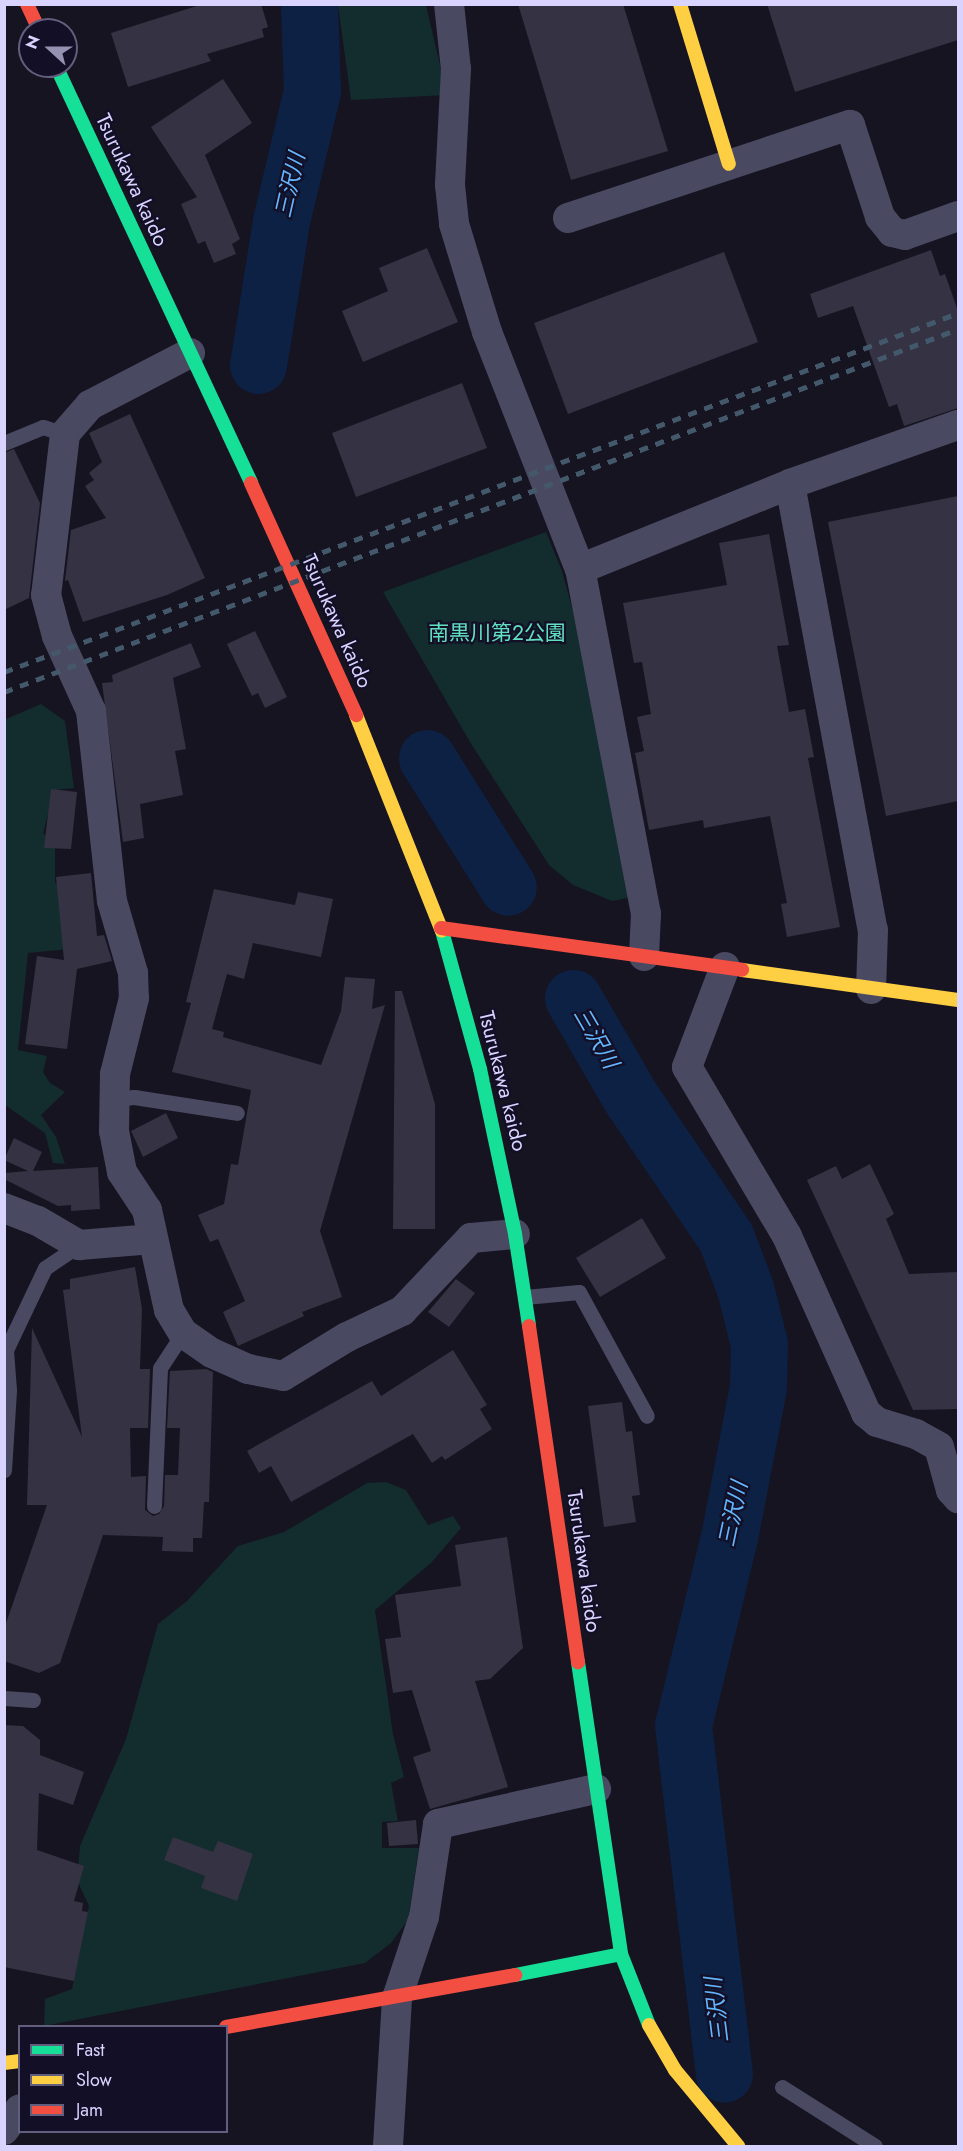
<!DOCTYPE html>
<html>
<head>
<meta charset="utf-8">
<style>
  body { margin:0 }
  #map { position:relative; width:963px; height:2151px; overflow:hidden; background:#161421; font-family:Jost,"Noto Sans JP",sans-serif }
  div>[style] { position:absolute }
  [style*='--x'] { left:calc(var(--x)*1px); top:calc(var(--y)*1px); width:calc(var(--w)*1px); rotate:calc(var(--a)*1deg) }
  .green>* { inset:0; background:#132c2d }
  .river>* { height:57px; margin:-28.5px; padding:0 28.5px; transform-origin:28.5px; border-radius:28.5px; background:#0d2144 }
  .building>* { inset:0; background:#343243 }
  .lane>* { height:15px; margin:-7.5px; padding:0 7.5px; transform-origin:7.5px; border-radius:7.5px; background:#4a4962 }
  .street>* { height:30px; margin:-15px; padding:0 15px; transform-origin:15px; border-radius:15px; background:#4a4962 }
  .fast>* { height:14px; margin:-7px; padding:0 7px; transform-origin:7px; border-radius:7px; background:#16e098 }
  .slow>* { height:14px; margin:-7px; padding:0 7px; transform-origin:7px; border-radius:7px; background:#ffcf43 }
  .jam>* { height:14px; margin:-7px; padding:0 7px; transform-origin:7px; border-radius:7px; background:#f24e42 }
  .rail>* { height:4.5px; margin-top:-2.25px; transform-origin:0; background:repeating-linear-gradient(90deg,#43596b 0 9px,transparent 0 17px) }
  span { translate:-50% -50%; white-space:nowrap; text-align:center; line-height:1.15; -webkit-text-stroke:4.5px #130f26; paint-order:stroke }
  .street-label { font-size:21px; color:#d9d4ff }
  .park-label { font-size:21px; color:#5fe0c0 }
  .water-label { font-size:22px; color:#62b6ff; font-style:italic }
  .frame { position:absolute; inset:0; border:6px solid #d9d4ff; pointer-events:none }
  .legend { position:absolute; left:18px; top:2025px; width:210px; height:108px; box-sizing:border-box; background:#130f26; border:2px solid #625e7d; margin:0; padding:8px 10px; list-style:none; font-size:18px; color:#d9d4ff }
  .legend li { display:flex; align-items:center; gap:12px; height:30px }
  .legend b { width:30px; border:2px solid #625e7d }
  .north { position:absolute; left:18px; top:18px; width:60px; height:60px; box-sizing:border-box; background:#130f26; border:2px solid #625e7d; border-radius:50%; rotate:291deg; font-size:16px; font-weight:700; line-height:24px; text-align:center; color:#d9d4ff }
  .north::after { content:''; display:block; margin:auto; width:21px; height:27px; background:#9591b1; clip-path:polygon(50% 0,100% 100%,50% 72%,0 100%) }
</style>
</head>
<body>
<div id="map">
  <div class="green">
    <i style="clip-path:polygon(338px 5px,426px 5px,447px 95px,351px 100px)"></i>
    <i style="clip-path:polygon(546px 532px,562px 571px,586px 659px,628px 898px,612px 901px,573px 885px,549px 865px,470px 742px,383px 592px)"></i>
    <i style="clip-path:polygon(41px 704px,65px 721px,74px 788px,54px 790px,43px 834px,55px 837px,55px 883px,66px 885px,70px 949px,28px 953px,18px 1050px,47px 1056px,43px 1072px,50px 1083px,65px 1092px,41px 1115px,56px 1137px,65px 1164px,53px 1163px,45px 1133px,5px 1105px,4px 720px)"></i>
    <i style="clip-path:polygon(386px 1482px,406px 1490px,428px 1525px,453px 1516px,461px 1528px,431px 1563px,375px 1610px,393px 1734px,404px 1777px,391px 1783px,398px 1821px,382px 1822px,382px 1848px,419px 1848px,408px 1920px,391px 1943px,365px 1963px,44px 2026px,45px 1999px,72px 1989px,89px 1906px,77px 1880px,80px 1846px,126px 1739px,158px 1624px,187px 1601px,238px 1546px,284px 1532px,367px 1483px)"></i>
  </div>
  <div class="river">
    <i style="--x:258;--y:365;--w:146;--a:-80.9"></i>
    <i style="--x:281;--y:221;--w:134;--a:-76.6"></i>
    <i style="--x:312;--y:91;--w:87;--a:-92"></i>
    <i style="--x:427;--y:758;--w:152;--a:57.9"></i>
    <i style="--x:573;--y:998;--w:116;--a:59.9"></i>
    <i style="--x:631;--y:1098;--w:169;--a:55.8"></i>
    <i style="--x:726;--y:1238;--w:53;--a:69.2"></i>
    <i style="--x:745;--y:1288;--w:58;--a:76"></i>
    <i style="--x:759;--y:1344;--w:43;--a:91.3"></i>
    <i style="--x:758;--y:1387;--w:153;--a:100.9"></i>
    <i style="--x:729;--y:1537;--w:194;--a:103.7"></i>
    <i style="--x:683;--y:1725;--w:351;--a:83.3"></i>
  </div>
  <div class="building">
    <i style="clip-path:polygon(203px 4px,261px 4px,268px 27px,262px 29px,264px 37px,207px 54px,211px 61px,128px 87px,111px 33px)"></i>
    <i style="clip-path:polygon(518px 4px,623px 4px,668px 151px,571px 180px)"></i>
    <i style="clip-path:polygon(767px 4px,958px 4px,958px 40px,795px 92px)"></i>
    <i style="clip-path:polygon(223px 79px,252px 123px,205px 155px,240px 239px,232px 244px,236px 254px,214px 263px,205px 241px,198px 244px,181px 204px,197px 197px,151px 127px)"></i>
    <i style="clip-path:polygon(427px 248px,458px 322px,363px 362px,342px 311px,388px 291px,379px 268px)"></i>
    <i style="clip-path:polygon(931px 250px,940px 276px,945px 274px,958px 311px,958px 408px,904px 426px,897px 404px,889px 407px,853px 306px,818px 318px,810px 294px)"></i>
    <i style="clip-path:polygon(724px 252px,758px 342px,568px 414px,534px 323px)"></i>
    <i style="clip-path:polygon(462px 383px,487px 448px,356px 497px,332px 433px)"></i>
    <i style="clip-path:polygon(130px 414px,205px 578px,167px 595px,83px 622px,68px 580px,65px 581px,71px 530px,106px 518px,85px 486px,94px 480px,89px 473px,102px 462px,89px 433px)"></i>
    <i style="clip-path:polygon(14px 449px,40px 503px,29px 598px,4px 610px,4px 453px)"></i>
    <i style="clip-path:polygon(958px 496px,958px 801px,886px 816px,828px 522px)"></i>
    <i style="clip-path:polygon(769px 534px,789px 645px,777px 646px,789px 712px,805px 709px,814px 757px,808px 758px,840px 927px,787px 937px,781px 904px,787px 903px,770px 816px,704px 828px,703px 820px,649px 830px,635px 753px,644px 751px,637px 717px,651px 714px,642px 662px,634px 663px,623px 603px,727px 585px,719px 543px)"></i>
    <i style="clip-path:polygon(255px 631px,287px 697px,265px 708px,258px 693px,252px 696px,227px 644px)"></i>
    <i style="clip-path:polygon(191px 643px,201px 667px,173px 678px,186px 749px,175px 751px,183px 795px,140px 804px,144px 838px,123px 842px,102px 683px,113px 682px,112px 675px)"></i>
    <i style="clip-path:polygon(51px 789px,77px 792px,71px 849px,44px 848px)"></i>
    <i style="clip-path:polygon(91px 873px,97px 936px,104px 935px,112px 961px,77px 969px,67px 1049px,25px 1044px,37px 956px,64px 960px,56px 877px)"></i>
    <i style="clip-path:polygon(214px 889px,295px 905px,298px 892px,333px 899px,321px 957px,253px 943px,244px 979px,227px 974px,212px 1029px,224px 1032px,223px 1037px,321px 1065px,341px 1011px,345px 977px,375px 979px,372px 1009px,385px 1005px,320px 1231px,342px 1297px,302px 1312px,304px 1316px,238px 1346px,223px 1312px,245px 1301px,218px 1239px,210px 1242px,198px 1215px,224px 1204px,231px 1164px,238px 1165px,251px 1090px,172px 1072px,191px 1003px,186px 1002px)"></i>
    <i style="clip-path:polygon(395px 991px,402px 991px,435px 1104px,435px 1229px,393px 1229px)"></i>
    <i style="clip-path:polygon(166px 1113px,178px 1138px,143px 1157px,131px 1131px)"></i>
    <i style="clip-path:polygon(14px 1138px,42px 1152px,33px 1171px,98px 1167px,100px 1209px,71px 1211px,71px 1205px,58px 1206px,4px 1179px,4px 1173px,28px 1171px,4px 1160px)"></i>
    <i style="clip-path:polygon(870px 1164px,894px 1214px,886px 1219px,909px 1274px,958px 1272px,958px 1409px,913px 1410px,807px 1180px,836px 1166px,842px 1179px)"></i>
    <i style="clip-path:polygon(642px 1218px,666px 1258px,600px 1297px,576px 1258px)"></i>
    <i style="clip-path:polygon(135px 1267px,142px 1309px,140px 1369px,150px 1369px,148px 1428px,130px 1428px,131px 1477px,146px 1476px,145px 1510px,153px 1516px,159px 1514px,164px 1506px,165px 1475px,178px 1475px,180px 1428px,167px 1428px,170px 1371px,206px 1369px,213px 1372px,209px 1502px,204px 1502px,202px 1538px,193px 1538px,193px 1552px,162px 1551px,163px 1537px,103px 1535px,60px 1663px,39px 1673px,4px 1661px,4px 1629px,47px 1505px,27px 1505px,32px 1328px,82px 1437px,63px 1290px,70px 1289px,70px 1279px)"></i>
    <i style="clip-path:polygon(456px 1279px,475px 1293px,449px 1327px,428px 1312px)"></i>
    <i style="clip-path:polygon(453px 1350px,487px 1405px,480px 1409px,492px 1429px,468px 1445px,445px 1460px,442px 1456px,432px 1463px,413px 1434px,291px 1502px,271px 1466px,259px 1473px,247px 1451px,372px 1381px,381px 1396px)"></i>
    <i style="clip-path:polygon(622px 1402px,626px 1432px,632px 1431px,640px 1495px,632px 1496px,636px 1522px,604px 1527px,588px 1406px)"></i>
    <i style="clip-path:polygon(507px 1537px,523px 1648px,490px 1679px,475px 1681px,508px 1787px,430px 1809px,413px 1757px,431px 1751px,412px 1690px,393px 1693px,385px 1639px,401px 1637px,395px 1595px,461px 1586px,455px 1545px)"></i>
    <i style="clip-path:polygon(4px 1725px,23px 1726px,40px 1740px,40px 1755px,84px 1772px,73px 1805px,39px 1793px,37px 1850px,84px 1866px,74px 1901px,83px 1903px,82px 1911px,88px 1912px,74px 1981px,4px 1967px)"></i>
    <i style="clip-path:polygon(416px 1820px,418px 1844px,389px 1846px,387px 1823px)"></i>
    <i style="clip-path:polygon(173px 1837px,213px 1852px,218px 1841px,253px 1854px,237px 1901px,201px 1888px,205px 1876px,164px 1860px)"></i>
  </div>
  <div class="lane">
    <i style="--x:4;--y:443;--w:42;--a:-22.3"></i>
    <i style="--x:43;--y:427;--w:23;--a:18"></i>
    <i style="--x:115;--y:1099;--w:19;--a:-6"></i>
    <i style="--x:134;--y:1097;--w:104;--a:8.8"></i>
    <i style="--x:525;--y:1297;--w:54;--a:-5.3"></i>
    <i style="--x:579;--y:1292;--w:141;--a:61.3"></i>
    <i style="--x:4;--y:1470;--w:80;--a:-86.4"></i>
    <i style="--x:9;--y:1390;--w:40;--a:-94.3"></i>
    <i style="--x:6;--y:1350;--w:91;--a:-64.6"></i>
    <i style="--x:45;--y:1268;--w:41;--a:-34.1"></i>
    <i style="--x:154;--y:1506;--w:138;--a:-87.5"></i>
    <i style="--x:160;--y:1368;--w:42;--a:-56.7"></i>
    <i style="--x:4;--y:1698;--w:29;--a:4"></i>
    <i style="--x:782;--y:2087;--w:110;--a:32.4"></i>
  </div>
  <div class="street">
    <i style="--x:449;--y:4;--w:65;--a:83.9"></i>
    <i style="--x:456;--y:69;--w:116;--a:93"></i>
    <i style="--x:450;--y:185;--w:39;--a:84"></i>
    <i style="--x:454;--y:224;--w:113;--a:73"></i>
    <i style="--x:487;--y:332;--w:255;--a:68.6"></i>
    <i style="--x:568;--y:218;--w:297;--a:-18.3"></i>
    <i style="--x:850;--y:125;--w:97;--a:71.9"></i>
    <i style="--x:880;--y:217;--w:19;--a:51"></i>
    <i style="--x:892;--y:232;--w:13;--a:13"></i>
    <i style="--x:905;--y:235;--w:56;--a:-19.7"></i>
    <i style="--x:190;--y:353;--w:113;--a:152.5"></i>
    <i style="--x:90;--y:405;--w:38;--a:131"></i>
    <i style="--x:65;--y:434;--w:162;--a:96.7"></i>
    <i style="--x:46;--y:595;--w:42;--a:75"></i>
    <i style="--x:57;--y:636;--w:82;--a:65.6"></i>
    <i style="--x:91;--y:711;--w:191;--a:83.7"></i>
    <i style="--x:112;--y:901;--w:75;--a:73.7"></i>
    <i style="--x:133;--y:973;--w:25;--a:88"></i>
    <i style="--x:134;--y:998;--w:78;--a:104"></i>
    <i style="--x:115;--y:1074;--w:57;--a:91"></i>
    <i style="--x:114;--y:1131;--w:42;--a:79"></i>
    <i style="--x:122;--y:1172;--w:45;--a:56.7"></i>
    <i style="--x:147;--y:1210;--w:102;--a:77.6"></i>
    <i style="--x:169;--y:1310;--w:27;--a:59"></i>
    <i style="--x:183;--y:1333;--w:35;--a:35"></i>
    <i style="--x:212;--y:1353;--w:39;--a:24"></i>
    <i style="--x:248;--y:1369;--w:36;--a:11"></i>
    <i style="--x:283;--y:1376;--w:75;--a:-31.4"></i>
    <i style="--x:347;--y:1337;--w:61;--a:-25.3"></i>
    <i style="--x:402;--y:1311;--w:100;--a:-46.6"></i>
    <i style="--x:471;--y:1238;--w:44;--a:-5.2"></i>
    <i style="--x:790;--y:484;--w:454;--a:79.5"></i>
    <i style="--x:873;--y:930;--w:59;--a:91.9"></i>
    <i style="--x:644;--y:956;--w:42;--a:-87.3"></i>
    <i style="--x:646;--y:914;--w:351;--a:-100.8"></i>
    <i style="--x:580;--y:569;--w:227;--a:-22"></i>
    <i style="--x:790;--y:484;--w:178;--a:-19.4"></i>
    <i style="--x:725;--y:967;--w:107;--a:110.8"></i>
    <i style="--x:687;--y:1067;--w:196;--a:59.4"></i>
    <i style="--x:787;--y:1236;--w:194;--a:65.9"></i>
    <i style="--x:866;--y:1413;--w:14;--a:39"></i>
    <i style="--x:877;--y:1422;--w:41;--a:17.1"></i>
    <i style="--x:916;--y:1434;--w:26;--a:29"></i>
    <i style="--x:939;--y:1447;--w:45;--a:74.4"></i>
    <i style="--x:951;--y:1490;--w:11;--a:49"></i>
    <i style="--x:4;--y:1208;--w:36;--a:21"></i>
    <i style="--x:38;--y:1221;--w:48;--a:30.3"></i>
    <i style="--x:79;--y:1245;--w:74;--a:-4.6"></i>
    <i style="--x:4;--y:2130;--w:26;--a:-53"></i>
    <i style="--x:388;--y:2146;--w:148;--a:-86.5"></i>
    <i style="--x:397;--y:1998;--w:85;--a:-71.6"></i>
    <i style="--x:424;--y:1917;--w:94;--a:-81.4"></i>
    <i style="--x:438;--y:1824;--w:162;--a:-12.5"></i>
  </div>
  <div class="fast">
    <i style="--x:56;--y:66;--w:460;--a:64.9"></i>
    <i style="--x:442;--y:931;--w:143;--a:74.6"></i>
    <i style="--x:480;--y:1069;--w:169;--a:78"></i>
    <i style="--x:515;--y:1234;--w:93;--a:81.3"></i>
    <i style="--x:578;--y:1662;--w:295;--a:81.6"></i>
    <i style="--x:621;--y:1954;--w:76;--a:68.5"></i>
    <i style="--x:515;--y:1975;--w:108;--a:-11.2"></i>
  </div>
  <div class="slow">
    <i style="--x:680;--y:4;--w:167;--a:73"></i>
    <i style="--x:356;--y:715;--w:232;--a:68.3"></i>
    <i style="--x:742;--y:970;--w:218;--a:7.9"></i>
    <i style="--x:649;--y:2025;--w:52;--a:60"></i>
    <i style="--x:675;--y:2070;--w:99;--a:50.3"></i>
    <i style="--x:4;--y:2063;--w:16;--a:-7"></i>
  </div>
  <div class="jam">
    <i style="--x:27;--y:4;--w:29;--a:65"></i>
    <i style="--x:251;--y:483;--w:255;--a:65.6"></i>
    <i style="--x:441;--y:928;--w:304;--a:7.9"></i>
    <i style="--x:529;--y:1326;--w:340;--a:81.7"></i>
    <i style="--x:226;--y:2027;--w:294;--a:-10.2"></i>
  </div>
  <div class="rail">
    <i style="--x:4;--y:672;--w:1019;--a:-20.62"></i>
    <i style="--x:4;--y:692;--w:1021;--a:-20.83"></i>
  </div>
  <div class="street-label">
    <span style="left:132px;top:180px;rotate:65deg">Tsurukawa kaido</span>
    <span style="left:337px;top:621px;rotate:66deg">Tsurukawa kaido</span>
    <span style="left:503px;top:1081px;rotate:76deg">Tsurukawa kaido</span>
    <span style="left:584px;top:1561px;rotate:82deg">Tsurukawa kaido</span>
  </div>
  <div class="park-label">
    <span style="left:497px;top:633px">南黒川第2公園</span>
  </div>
  <div class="water-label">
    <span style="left:290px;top:185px;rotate:-77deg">三沢川</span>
    <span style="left:596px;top:1038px;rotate:60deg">三沢川</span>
    <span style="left:733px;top:1514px;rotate:-78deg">三沢川</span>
    <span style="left:717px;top:2010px;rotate:-97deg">三沢川</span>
  </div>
  <div class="frame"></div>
  <ul class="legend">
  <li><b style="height:8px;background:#16e098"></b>Fast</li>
  <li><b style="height:8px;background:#ffcf43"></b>Slow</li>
  <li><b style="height:8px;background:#f24e42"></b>Jam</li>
  </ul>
  <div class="north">N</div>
</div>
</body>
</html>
